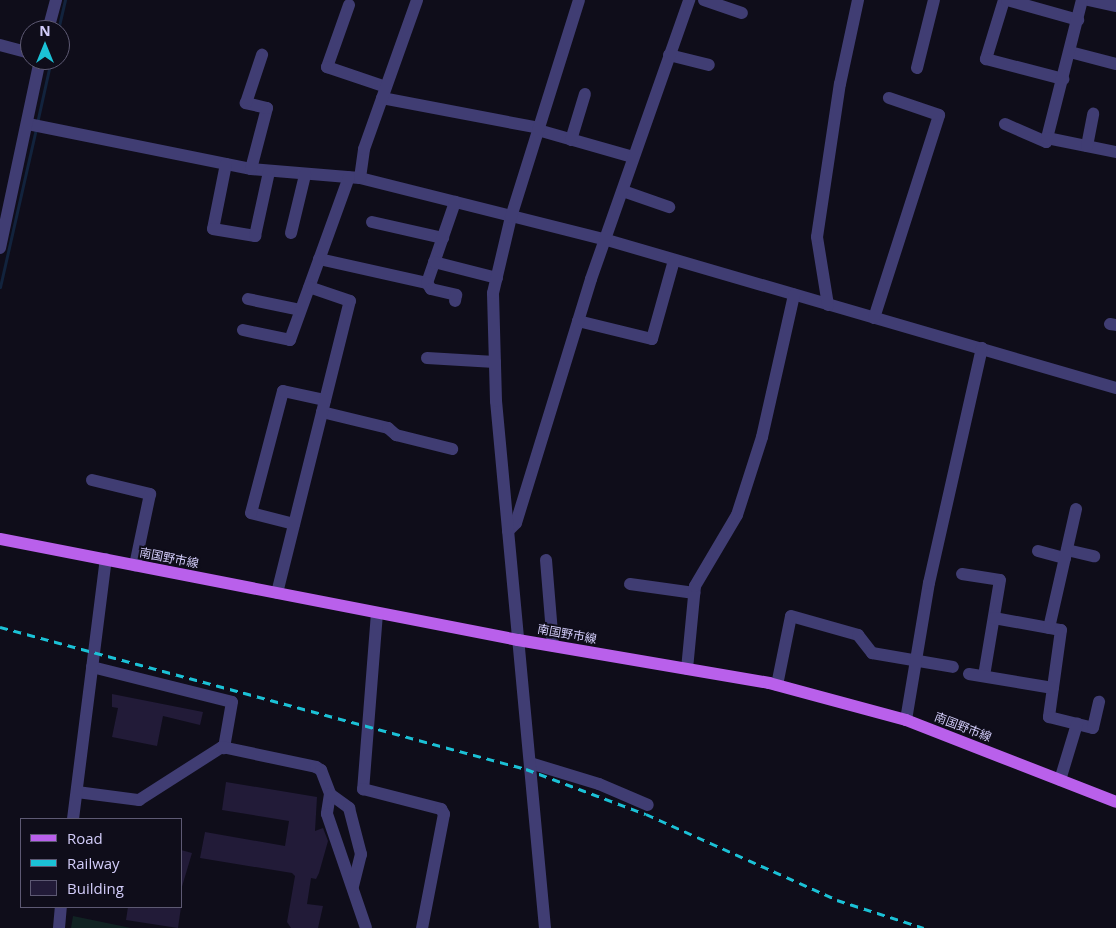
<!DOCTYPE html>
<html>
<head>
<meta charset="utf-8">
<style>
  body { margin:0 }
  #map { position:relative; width:1116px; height:928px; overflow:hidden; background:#0f0d1a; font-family:"Open Sans","Noto Sans JP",sans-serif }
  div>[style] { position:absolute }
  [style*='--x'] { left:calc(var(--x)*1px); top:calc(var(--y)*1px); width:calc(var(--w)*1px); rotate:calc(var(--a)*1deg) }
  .green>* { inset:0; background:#112323 }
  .stream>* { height:3px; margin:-1.5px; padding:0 1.5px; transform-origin:1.5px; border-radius:1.5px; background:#12233d }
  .building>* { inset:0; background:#221b38 }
  .minor>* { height:12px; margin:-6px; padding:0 6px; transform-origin:6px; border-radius:6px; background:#403d73 }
  .major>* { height:12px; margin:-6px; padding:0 6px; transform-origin:6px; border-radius:6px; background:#b960eb }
  .rail>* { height:3px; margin-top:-1.5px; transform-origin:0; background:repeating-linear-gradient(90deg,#1bc1d6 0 8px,transparent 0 14px) }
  span { translate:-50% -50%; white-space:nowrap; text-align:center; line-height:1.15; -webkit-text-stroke:4px #0f0d1a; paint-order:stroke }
  .street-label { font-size:12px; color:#d2ccf9 }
  .legend { position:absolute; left:20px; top:818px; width:162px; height:90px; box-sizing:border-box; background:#0f0d1a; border:1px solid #5d5973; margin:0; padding:6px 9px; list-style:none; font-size:15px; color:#d2ccf9 }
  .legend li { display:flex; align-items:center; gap:10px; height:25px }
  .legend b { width:25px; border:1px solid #5d5973 }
  .north { position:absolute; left:20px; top:20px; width:50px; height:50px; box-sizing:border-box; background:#0f0d1a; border:1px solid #5d5973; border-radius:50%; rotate:0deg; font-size:14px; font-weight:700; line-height:20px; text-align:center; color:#d2ccf9 }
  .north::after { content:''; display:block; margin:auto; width:18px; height:22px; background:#1bc1d6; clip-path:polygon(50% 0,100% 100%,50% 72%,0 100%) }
</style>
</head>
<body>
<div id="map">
  <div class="green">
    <i style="clip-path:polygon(73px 916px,131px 928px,71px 928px)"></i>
  </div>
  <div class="stream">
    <i style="--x:58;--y:30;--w:31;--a:-77"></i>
    <i style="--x:37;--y:123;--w:65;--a:-77.5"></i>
    <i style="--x:0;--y:287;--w:162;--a:-77.2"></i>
  </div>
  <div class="building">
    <i style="clip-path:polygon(112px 694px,203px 712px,200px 725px,163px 716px,157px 746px,112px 737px,118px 708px,112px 707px)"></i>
    <i style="clip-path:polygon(226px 782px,317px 797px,315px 831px,323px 828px,328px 841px,319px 873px,316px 879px,311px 878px,307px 904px,323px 906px,318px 928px,291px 928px,287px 922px,295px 876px,292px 873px,200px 858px,205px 832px,285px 846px,289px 821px,222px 810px)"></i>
    <i style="clip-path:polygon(181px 850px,192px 853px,181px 890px)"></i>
    <i style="clip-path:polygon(128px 907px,181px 907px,178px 928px,126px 920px)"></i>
  </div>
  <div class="minor">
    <i style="--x:704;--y:0;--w:40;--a:18.9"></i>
    <i style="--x:1004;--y:0;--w:62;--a:107"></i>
    <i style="--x:986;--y:59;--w:80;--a:14.6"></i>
    <i style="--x:1007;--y:0;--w:74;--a:15.7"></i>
    <i style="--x:1088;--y:0;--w:29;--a:12"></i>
    <i style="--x:349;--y:5;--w:66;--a:109.5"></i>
    <i style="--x:327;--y:67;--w:62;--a:18.7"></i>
    <i style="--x:48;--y:30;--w:31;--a:-75"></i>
    <i style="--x:0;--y:45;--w:31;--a:15"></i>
    <i style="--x:1070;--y:52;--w:48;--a:14.6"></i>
    <i style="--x:669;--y:55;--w:41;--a:14"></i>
    <i style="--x:917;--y:68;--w:70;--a:-76"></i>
    <i style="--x:382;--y:98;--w:160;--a:10.8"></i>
    <i style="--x:28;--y:124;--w:227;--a:11.4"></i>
    <i style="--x:251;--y:169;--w:109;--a:4.7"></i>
    <i style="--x:360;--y:178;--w:255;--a:14.1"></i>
    <i style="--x:607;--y:240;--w:530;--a:16.21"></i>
    <i style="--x:1005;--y:124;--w:45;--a:23.7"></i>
    <i style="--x:1046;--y:142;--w:146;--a:-75.8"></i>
    <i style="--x:538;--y:130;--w:99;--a:15.9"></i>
    <i style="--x:1047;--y:138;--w:70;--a:11.5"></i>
    <i style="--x:571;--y:140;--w:48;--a:-73.1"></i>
    <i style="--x:1087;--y:146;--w:33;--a:-79"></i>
    <i style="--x:226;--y:164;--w:66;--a:101.3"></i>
    <i style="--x:213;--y:229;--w:43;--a:9.5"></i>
    <i style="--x:255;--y:236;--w:66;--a:-77.7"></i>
    <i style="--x:251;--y:169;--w:63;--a:-75.3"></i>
    <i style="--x:267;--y:108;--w:22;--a:-167"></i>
    <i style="--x:246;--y:103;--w:51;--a:-71.6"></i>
    <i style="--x:360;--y:178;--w:29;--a:-82"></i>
    <i style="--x:364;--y:149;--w:158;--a:-70.4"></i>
    <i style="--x:623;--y:191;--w:49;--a:19.2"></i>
    <i style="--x:372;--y:222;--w:73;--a:12.7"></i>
    <i style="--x:291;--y:233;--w:60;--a:-76.4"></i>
    <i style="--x:0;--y:248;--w:192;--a:-78"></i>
    <i style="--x:319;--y:259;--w:111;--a:12.5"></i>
    <i style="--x:427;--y:283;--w:86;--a:-70.9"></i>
    <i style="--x:434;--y:262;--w:65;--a:14.3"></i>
    <i style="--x:427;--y:283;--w:7;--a:56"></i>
    <i style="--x:431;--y:289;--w:26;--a:13"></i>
    <i style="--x:456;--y:295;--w:6;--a:99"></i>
    <i style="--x:248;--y:299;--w:53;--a:11.9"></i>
    <i style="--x:828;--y:305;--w:69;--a:-99.2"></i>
    <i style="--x:817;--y:237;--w:155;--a:-81.5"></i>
    <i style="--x:840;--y:84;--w:86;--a:-77.9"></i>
    <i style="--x:874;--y:318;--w:213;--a:-72.2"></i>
    <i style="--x:939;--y:115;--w:53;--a:-161.2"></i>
    <i style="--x:578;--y:321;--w:76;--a:13.7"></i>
    <i style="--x:652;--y:339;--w:82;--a:-74.4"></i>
    <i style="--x:1110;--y:324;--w:6;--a:9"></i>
    <i style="--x:243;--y:330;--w:48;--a:12"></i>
    <i style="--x:290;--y:340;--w:173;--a:-70.1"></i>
    <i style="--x:427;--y:358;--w:68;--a:3.4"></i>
    <i style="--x:322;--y:412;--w:68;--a:13.6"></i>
    <i style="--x:388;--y:428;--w:11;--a:41"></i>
    <i style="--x:396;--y:435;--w:58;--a:14"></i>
    <i style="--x:92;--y:480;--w:60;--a:13.6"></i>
    <i style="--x:150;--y:494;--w:73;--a:101.9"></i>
    <i style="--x:294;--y:524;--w:44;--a:-165.7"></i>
    <i style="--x:251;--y:513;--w:126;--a:-75.3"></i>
    <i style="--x:283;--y:391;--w:43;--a:12.1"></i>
    <i style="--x:508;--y:531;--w:11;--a:-45"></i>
    <i style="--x:516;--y:523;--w:255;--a:-72.9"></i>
    <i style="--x:591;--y:279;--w:296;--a:-70.6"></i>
    <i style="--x:1067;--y:550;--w:28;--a:13"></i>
    <i style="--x:1038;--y:551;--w:28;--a:15"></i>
    <i style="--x:546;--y:560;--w:86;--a:85.3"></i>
    <i style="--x:962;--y:574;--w:38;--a:9"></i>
    <i style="--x:1000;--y:580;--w:97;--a:99.5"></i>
    <i style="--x:630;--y:584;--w:65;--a:8"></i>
    <i style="--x:277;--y:593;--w:301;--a:-76"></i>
    <i style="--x:350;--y:301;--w:43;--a:-161.1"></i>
    <i style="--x:377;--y:613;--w:177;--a:94.5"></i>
    <i style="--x:363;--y:789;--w:81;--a:14.4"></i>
    <i style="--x:441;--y:809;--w:6;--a:59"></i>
    <i style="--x:444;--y:814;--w:116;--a:100.9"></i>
    <i style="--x:994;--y:618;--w:68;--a:10.2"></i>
    <i style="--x:1061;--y:630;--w:88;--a:97.9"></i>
    <i style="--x:1049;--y:717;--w:45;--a:14"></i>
    <i style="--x:1093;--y:728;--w:27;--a:-77"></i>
    <i style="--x:1049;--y:628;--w:122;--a:-77.2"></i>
    <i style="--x:92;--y:667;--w:144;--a:14"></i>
    <i style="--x:232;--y:702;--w:47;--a:99.9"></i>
    <i style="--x:687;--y:669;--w:83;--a:-84.5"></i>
    <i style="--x:695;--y:586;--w:82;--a:-59.4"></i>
    <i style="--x:737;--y:515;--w:82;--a:-72.2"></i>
    <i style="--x:762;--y:437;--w:146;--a:-77.3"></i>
    <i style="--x:969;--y:674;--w:85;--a:9.5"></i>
    <i style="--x:777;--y:685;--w:70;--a:-78.5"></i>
    <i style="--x:791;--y:616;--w:70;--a:15.8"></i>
    <i style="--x:858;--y:635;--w:23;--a:52"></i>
    <i style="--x:872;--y:653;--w:82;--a:9.8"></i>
    <i style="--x:906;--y:720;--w:139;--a:-80.5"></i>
    <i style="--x:929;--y:583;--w:241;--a:-77.3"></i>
    <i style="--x:530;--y:763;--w:72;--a:16.9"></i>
    <i style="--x:599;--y:784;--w:53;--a:23.2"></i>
    <i style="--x:1060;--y:780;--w:59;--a:-73.1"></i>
    <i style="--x:77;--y:792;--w:63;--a:7.4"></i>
    <i style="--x:139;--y:800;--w:98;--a:-32.6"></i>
    <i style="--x:222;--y:747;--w:96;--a:12"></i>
    <i style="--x:316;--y:767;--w:6;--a:31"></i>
    <i style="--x:321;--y:770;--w:26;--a:69"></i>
    <i style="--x:330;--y:794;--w:20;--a:99"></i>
    <i style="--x:327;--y:814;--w:120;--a:71.1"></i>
    <i style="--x:330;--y:794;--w:24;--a:36"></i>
    <i style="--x:349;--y:808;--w:48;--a:75.4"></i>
    <i style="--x:361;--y:854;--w:34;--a:104"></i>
    <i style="--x:73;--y:819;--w:262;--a:-82.8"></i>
    <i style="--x:59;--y:928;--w:21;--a:-85"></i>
    <i style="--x:545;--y:928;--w:529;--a:-95.31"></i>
    <i style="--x:496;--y:401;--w:108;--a:-91.6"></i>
    <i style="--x:493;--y:293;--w:78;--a:-76.7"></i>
    <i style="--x:511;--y:217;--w:227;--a:-72.6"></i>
  </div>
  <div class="major">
    <i style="--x:0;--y:539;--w:528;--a:11.03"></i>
    <i style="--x:518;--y:640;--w:255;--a:9.7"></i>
    <i style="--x:769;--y:683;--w:142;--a:15.1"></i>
    <i style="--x:906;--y:720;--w:225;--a:21.3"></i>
  </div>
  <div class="rail">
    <i style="--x:0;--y:627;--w:545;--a:15.11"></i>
    <i style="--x:526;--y:769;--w:128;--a:20.6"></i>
    <i style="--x:646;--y:814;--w:209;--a:24.2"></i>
    <i style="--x:837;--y:900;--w:91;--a:17.8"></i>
  </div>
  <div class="street-label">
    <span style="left:169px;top:558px;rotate:11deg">南国野市線</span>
    <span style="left:567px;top:634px;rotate:10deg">南国野市線</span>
    <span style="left:963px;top:727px;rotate:21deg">南国野市線</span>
  </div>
  <ul class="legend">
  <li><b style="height:6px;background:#b960eb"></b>Road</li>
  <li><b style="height:6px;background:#1bc1d6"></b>Railway</li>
  <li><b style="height:14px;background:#221b38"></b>Building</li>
  </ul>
  <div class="north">N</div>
</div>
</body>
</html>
